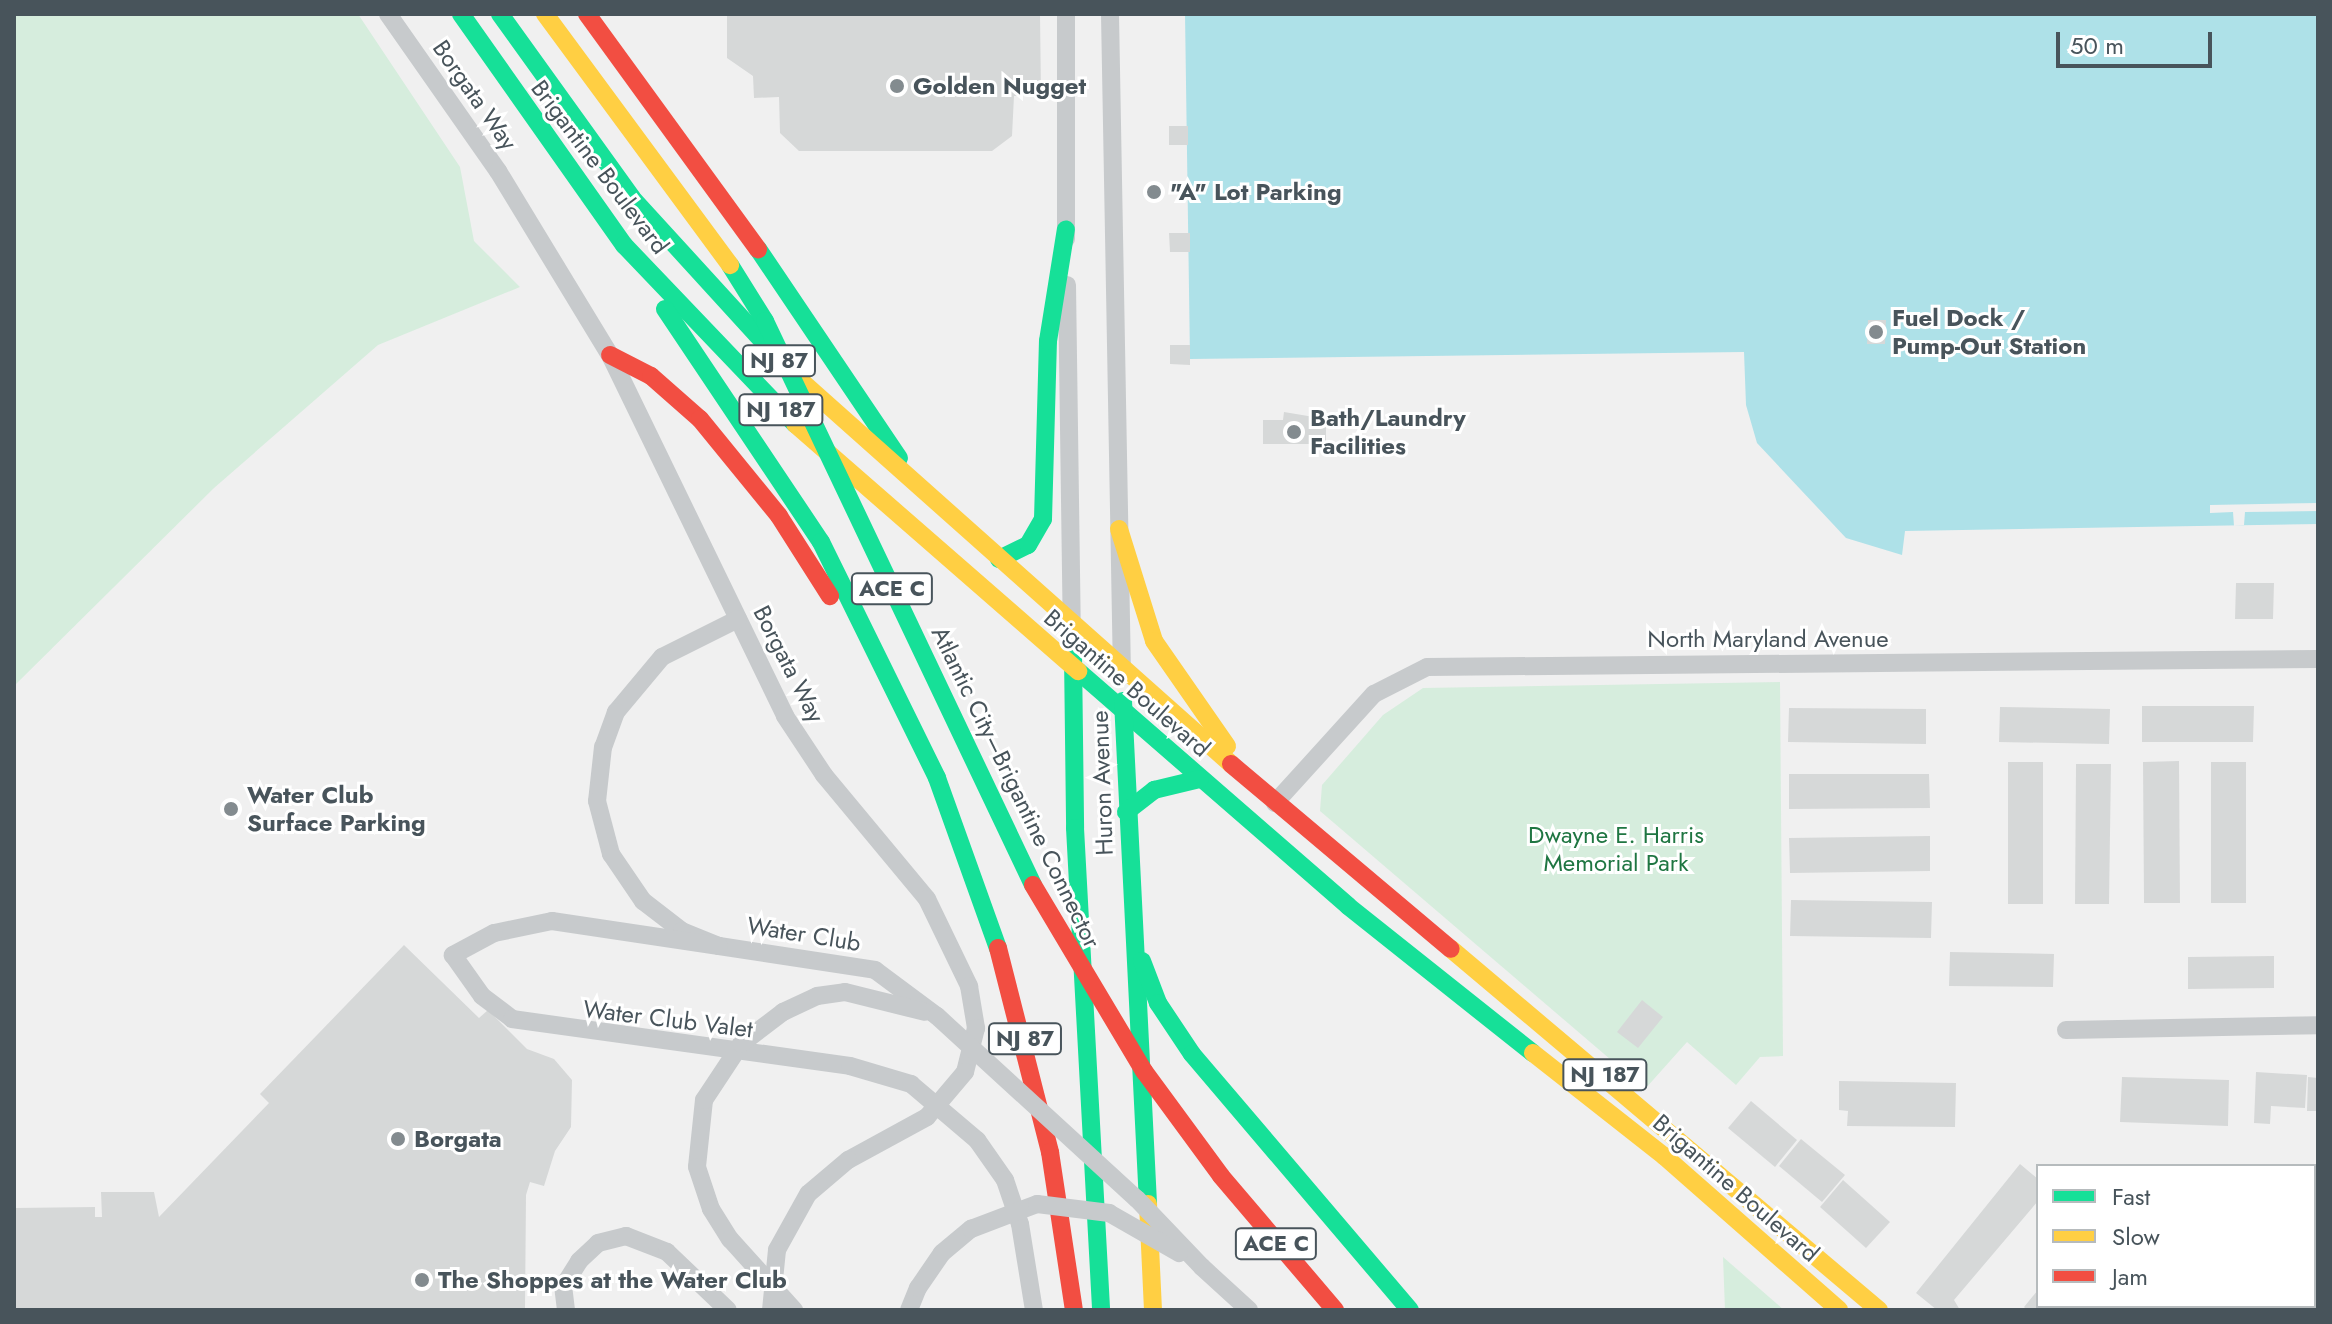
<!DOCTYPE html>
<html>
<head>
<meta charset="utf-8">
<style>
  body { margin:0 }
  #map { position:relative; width:2332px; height:1324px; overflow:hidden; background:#f0f0f0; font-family:Jost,sans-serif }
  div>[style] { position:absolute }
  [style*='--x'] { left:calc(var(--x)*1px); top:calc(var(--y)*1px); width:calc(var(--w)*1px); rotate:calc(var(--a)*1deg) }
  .green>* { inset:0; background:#d6eddd }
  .water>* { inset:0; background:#aee1e8 }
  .pier>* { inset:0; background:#f0f0f0 }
  .building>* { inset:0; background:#d6d8d8 }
  .street>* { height:18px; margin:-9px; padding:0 9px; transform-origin:9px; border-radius:9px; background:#c7cacc }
  .fast>* { height:18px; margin:-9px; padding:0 9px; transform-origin:9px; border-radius:9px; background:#16e098 }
  .slow>* { height:18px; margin:-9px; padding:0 9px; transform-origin:9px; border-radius:9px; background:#ffcf43 }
  .jam>* { height:18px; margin:-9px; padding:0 9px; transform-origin:9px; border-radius:9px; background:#f24e42 }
  .street-bridge>* { height:18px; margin:-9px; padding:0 9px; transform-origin:9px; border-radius:9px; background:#c7cacc }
  .fast-bridge>* { height:18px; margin:-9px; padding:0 9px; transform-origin:9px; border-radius:9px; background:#16e098 }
  .slow-bridge>* { height:18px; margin:-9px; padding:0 9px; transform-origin:9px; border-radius:9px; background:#ffcf43 }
  .jam-bridge>* { height:18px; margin:-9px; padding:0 9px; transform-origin:9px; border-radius:9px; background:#f24e42 }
  .dots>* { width:22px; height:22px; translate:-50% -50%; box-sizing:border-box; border:4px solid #fff; border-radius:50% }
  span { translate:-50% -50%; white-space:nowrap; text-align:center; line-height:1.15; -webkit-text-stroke:6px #fff; paint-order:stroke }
  .shield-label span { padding:2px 6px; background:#fff; border:2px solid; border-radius:6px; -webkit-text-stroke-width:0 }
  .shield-label { font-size:22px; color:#48545b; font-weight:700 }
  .poi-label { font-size:24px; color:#48545b; font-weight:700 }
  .left { translate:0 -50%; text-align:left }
  .street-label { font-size:24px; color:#48545b }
  .park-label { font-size:24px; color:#1f7642 }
  .frame { position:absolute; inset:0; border:16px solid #48545b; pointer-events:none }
  .legend { position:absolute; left:2036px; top:1164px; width:280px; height:144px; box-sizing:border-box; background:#fff; border:2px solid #b6bbbd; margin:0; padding:10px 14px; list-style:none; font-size:24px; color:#48545b }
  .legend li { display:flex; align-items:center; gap:16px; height:40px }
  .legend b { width:40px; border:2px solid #b6bbbd }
  .scale { position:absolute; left:2056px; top:32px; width:156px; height:36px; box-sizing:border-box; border:4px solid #48545b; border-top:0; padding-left:10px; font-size:24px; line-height:28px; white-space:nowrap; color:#48545b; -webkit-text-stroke:6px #fff; paint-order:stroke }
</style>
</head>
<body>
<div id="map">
  <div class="green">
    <i style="clip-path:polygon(14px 14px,358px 14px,460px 167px,474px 241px,520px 287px,378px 345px,214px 488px,14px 686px)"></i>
    <i style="clip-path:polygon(1780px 682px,1783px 1056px,1760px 1057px,1736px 1085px,1687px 1042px,1645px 1089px,1320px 811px,1322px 785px,1383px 715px,1423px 688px)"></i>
    <i style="clip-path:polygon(1723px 1257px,1784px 1310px,1725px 1310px)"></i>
  </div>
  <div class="water">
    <i style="clip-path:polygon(1185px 14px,2318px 14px,2318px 524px,1905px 531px,1902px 555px,1846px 538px,1757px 443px,1746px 405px,1744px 352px,1190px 359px)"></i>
  </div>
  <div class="pier">
    <i style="clip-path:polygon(2318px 503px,2318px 511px,2245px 512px,2244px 525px,2234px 526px,2233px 512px,2210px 513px,2210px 505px)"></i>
  </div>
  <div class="building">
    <i style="clip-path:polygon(727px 14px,1040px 14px,1041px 96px,1014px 96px,1012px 136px,992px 151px,799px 151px,780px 133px,779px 97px,754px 98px,753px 76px,727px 58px)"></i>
    <i style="clip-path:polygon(1169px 126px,1188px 126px,1188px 145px,1169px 145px)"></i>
    <i style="clip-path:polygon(1169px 233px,1190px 233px,1190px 252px,1170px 252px)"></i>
    <i style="clip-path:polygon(1868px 320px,1886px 320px,1885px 344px,1867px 344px)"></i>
    <i style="clip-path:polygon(1170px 345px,1190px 345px,1190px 365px,1170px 364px)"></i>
    <i style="clip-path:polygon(1284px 412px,1326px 419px,1326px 444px,1263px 444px,1263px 420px,1283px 420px)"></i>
    <i style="clip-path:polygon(2236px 583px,2274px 583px,2273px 619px,2235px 619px)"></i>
    <i style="clip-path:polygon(2142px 706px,2254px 706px,2253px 742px,2142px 742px)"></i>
    <i style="clip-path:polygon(2000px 707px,2110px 709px,2109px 744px,1999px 742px)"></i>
    <i style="clip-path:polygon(1789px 708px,1926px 709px,1926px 744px,1788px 742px)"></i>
    <i style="clip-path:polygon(2179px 761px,2180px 903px,2144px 903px,2143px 762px)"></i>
    <i style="clip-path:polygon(2008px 762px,2043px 762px,2043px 904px,2008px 904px)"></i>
    <i style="clip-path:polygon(2211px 762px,2246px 762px,2246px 903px,2211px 903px)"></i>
    <i style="clip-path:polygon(2076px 764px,2111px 764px,2109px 904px,2075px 904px)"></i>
    <i style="clip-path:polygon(1789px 774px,1929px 774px,1930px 808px,1789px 809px)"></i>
    <i style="clip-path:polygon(1930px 836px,1930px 871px,1790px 873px,1789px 838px)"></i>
    <i style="clip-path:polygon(1791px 900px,1932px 902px,1931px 938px,1790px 936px)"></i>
    <i style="clip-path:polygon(404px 945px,479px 1018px,488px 1010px,527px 1049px,554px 1059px,572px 1080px,571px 1127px,555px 1151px,544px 1186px,530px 1182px,526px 1195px,525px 1310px,16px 1310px,15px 1208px,95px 1207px,95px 1217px,102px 1217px,101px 1192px,154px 1192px,159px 1217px,269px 1103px,260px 1094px)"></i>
    <i style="clip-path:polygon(1950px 952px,2054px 954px,2053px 987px,1949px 986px)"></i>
    <i style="clip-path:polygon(2274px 956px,2274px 988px,2188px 989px,2188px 957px)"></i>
    <i style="clip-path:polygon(1642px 1000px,1663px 1017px,1638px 1048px,1617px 1032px)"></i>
    <i style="clip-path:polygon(2256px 1072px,2307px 1075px,2305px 1108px,2271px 1106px,2270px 1124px,2254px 1123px)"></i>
    <i style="clip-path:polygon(2122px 1077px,2229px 1080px,2228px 1126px,2120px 1122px)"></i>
    <i style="clip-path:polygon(2308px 1077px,2318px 1078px,2318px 1111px,2307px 1111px)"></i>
    <i style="clip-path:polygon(1839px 1081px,1956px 1083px,1955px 1127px,1847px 1126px,1848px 1111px,1839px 1110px)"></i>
    <i style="clip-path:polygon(1751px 1101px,1797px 1140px,1775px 1167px,1728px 1128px)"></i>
    <i style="clip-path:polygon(1801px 1139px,1845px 1175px,1822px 1202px,1779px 1166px)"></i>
    <i style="clip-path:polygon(2020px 1164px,2038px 1179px,2038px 1201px,1954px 1300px,1960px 1310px,1937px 1310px,1916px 1293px)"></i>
    <i style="clip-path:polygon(1843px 1180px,1890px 1222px,1866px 1248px,1820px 1207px)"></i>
    <i style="clip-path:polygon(2038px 1290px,2038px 1306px,2069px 1306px,2027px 1310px,2024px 1307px)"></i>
    <i style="clip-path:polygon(2203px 1306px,2266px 1306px,2200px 1310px)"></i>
  </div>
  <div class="street">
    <i style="--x:388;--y:14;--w:192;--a:55"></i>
    <i style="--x:498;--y:171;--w:215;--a:58.7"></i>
    <i style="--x:610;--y:355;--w:401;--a:64.1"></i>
    <i style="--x:785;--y:716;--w:71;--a:56.5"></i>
    <i style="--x:824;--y:775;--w:161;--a:50.3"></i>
    <i style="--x:927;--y:899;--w:97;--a:64.2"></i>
    <i style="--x:969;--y:986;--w:43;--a:80.5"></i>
    <i style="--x:976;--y:1028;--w:45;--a:104"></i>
    <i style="--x:965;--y:1072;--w:59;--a:130.2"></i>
    <i style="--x:927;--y:1117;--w:90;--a:151.4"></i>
    <i style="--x:848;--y:1160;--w:52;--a:139.6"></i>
    <i style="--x:808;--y:1194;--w:64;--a:119"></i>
    <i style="--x:777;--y:1250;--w:60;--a:95.7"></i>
    <i style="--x:1066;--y:14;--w:225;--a:90"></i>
    <i style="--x:1110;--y:14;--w:658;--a:88.96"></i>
    <i style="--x:1067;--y:285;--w:342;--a:89.2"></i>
    <i style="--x:738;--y:619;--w:85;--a:153.4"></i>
    <i style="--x:662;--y:657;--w:72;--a:129.9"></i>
    <i style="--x:616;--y:712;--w:37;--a:110"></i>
    <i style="--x:603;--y:747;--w:54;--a:96.3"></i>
    <i style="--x:597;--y:801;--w:55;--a:75.2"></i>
    <i style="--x:611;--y:854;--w:57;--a:55.8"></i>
    <i style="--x:643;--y:901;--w:49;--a:37.6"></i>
    <i style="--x:682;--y:931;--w:40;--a:22"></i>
    <i style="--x:719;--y:946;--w:158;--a:8.7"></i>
    <i style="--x:875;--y:970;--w:77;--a:36.6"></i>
    <i style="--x:1275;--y:803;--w:147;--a:-47.8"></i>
    <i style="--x:1374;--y:694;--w:59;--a:-27"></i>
    <i style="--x:1427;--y:667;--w:891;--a:-0.51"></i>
    <i style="--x:719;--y:946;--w:169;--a:-171.5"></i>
    <i style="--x:552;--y:921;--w:59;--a:168.3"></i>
    <i style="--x:494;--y:933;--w:47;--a:151.8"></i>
    <i style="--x:453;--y:955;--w:50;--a:54.7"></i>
    <i style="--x:482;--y:996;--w:38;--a:37"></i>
    <i style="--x:512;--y:1019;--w:341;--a:7.9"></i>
    <i style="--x:850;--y:1066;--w:64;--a:16.4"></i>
    <i style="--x:911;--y:1084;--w:87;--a:40.3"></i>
    <i style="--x:977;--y:1140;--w:49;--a:55"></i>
    <i style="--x:1005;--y:1180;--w:46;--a:71.2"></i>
    <i style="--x:1020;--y:1224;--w:87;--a:80.8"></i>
    <i style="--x:783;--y:1012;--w:38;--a:-25"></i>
    <i style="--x:817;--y:996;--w:28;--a:-8"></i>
    <i style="--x:845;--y:992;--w:82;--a:14"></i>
    <i style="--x:2066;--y:1030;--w:252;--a:-1.1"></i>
    <i style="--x:704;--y:1100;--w:67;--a:96"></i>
    <i style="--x:697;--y:1167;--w:44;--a:71.6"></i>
    <i style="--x:711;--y:1209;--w:36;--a:58"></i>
    <i style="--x:1202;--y:1267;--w:64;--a:42.5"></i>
    <i style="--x:566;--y:1310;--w:23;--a:-97"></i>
    <i style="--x:563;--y:1287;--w:31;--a:-58"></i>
    <i style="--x:579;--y:1261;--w:26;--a:-43"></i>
    <i style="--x:598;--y:1243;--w:29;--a:-14"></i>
    <i style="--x:626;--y:1236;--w:44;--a:21.3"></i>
    <i style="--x:667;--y:1252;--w:84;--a:43.6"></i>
    <i style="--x:909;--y:1310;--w:24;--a:-68"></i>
  </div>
  <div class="fast">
    <i style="--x:461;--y:14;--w:283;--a:54.8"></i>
    <i style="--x:624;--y:245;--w:248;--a:46.3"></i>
    <i style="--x:500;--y:14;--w:226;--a:54.3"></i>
    <i style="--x:632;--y:198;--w:237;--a:47.6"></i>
    <i style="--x:758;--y:249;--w:252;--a:56"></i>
    <i style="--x:665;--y:309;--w:280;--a:56.2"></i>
    <i style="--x:821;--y:542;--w:263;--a:63.8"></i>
    <i style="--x:937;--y:778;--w:181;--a:70.3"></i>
    <i style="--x:999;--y:559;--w:32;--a:-26"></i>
    <i style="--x:1028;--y:545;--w:30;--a:-60"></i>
    <i style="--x:1043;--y:519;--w:178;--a:-88.4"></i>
    <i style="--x:1048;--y:341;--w:113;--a:-80.9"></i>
    <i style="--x:1073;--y:655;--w:173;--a:89.3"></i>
    <i style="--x:1075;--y:828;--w:483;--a:86.9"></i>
    <i style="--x:1078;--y:671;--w:358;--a:41"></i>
    <i style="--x:1348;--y:906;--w:236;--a:38.5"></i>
    <i style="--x:1123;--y:701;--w:504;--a:87.15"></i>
    <i style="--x:1126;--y:812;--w:36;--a:-38"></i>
    <i style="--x:1154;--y:790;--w:47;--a:-13.4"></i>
    <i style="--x:1142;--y:961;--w:45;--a:69.1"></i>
    <i style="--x:1158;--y:1003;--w:61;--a:56.3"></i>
    <i style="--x:1192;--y:1054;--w:336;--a:49.6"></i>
  </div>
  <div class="slow">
    <i style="--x:792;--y:373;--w:588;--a:41.69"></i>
    <i style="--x:795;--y:424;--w:376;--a:41.1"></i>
    <i style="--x:1119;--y:529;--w:117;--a:72.6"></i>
    <i style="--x:1154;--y:641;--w:128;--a:55.2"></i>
    <i style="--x:1451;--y:949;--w:560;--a:40.15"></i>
    <i style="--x:1533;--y:1053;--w:167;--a:38.2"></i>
    <i style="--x:1664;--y:1156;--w:233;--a:41.3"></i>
    <i style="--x:1148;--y:1204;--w:106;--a:87.3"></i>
  </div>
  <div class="jam">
    <i style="--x:587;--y:14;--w:291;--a:54"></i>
    <i style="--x:610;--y:355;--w:46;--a:27.1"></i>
    <i style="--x:651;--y:376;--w:65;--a:41.3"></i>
    <i style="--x:700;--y:419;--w:125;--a:50.8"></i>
    <i style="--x:779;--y:516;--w:95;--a:57.5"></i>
    <i style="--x:1231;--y:764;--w:287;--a:40.1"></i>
    <i style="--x:998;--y:948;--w:211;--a:75.7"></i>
    <i style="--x:1050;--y:1152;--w:160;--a:81.4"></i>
    <i style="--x:1221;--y:1176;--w:176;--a:49.6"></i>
  </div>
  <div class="street-bridge">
    <i style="--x:937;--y:1016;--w:271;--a:42.5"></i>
    <i style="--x:1137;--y:1199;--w:94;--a:46.3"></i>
    <i style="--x:704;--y:1100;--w:67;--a:-56.5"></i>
    <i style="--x:741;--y:1044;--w:53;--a:-37.3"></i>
    <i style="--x:730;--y:1239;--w:96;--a:48"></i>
    <i style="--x:918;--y:1288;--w:42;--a:-55.6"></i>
    <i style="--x:942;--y:1253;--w:38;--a:-40"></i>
    <i style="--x:971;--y:1229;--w:71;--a:-20.7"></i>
    <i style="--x:1037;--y:1204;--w:73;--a:7.1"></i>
    <i style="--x:1109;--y:1213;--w:81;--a:29.7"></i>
  </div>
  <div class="fast-bridge">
    <i style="--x:730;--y:265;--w:66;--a:58"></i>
    <i style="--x:765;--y:321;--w:624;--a:64.58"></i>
  </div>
  <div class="slow-bridge">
    <i style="--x:545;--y:14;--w:312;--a:53.6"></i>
  </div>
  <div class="jam-bridge">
    <i style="--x:1033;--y:885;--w:217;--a:59.2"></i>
    <i style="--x:1144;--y:1071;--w:130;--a:53.7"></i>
  </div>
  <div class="dots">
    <i style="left:897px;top:86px;background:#838b8f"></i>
    <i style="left:1154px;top:192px;background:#838b8f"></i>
    <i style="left:1876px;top:332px;background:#838b8f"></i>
    <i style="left:1294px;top:432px;background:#838b8f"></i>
    <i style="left:231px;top:809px;background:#838b8f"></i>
    <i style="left:398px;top:1139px;background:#838b8f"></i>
    <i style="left:422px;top:1280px;background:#838b8f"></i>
  </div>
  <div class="shield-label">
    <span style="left:779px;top:361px">NJ 87</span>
    <span style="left:781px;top:410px">NJ 187</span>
    <span style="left:892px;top:589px">ACE C</span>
    <span style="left:1025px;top:1039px">NJ 87</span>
    <span style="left:1605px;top:1075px">NJ 187</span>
    <span style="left:1276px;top:1244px">ACE C</span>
  </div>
  <div class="poi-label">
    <span class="left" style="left:913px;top:86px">Golden Nugget</span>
    <span class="left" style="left:1170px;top:192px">"A" Lot Parking</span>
    <span class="left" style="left:1892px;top:332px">Fuel Dock /<br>Pump-Out Station</span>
    <span class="left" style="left:1310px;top:432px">Bath/Laundry<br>Facilities</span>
    <span class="left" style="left:247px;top:809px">Water Club<br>Surface Parking</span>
    <span class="left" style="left:414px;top:1139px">Borgata</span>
    <span class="left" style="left:438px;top:1280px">The Shoppes at the Water Club</span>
  </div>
  <div class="street-label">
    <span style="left:475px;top:95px;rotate:55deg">Borgata Way</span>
    <span style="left:600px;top:167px;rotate:53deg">Brigantine Boulevard</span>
    <span style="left:1768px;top:639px">North Maryland Avenue</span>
    <span style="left:789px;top:664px;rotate:63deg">Borgata Way</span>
    <span style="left:1127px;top:683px;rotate:41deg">Brigantine Boulevard</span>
    <span style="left:1102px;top:783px;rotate:-92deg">Huron Avenue</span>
    <span style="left:1016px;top:787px;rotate:64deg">Atlantic City–Brigantine Connector</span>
    <span style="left:804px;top:934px;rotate:9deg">Water Club</span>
    <span style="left:668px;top:1019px;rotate:7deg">Water Club Valet</span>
    <span style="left:1736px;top:1188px;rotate:41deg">Brigantine Boulevard</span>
  </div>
  <div class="park-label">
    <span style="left:1616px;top:849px">Dwayne E. Harris<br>Memorial Park</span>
  </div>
  <div class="frame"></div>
  <ul class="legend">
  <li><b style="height:10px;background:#16e098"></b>Fast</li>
  <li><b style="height:10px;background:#ffcf43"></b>Slow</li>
  <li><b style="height:10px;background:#f24e42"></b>Jam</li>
  </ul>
  <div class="scale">50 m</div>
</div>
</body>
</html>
